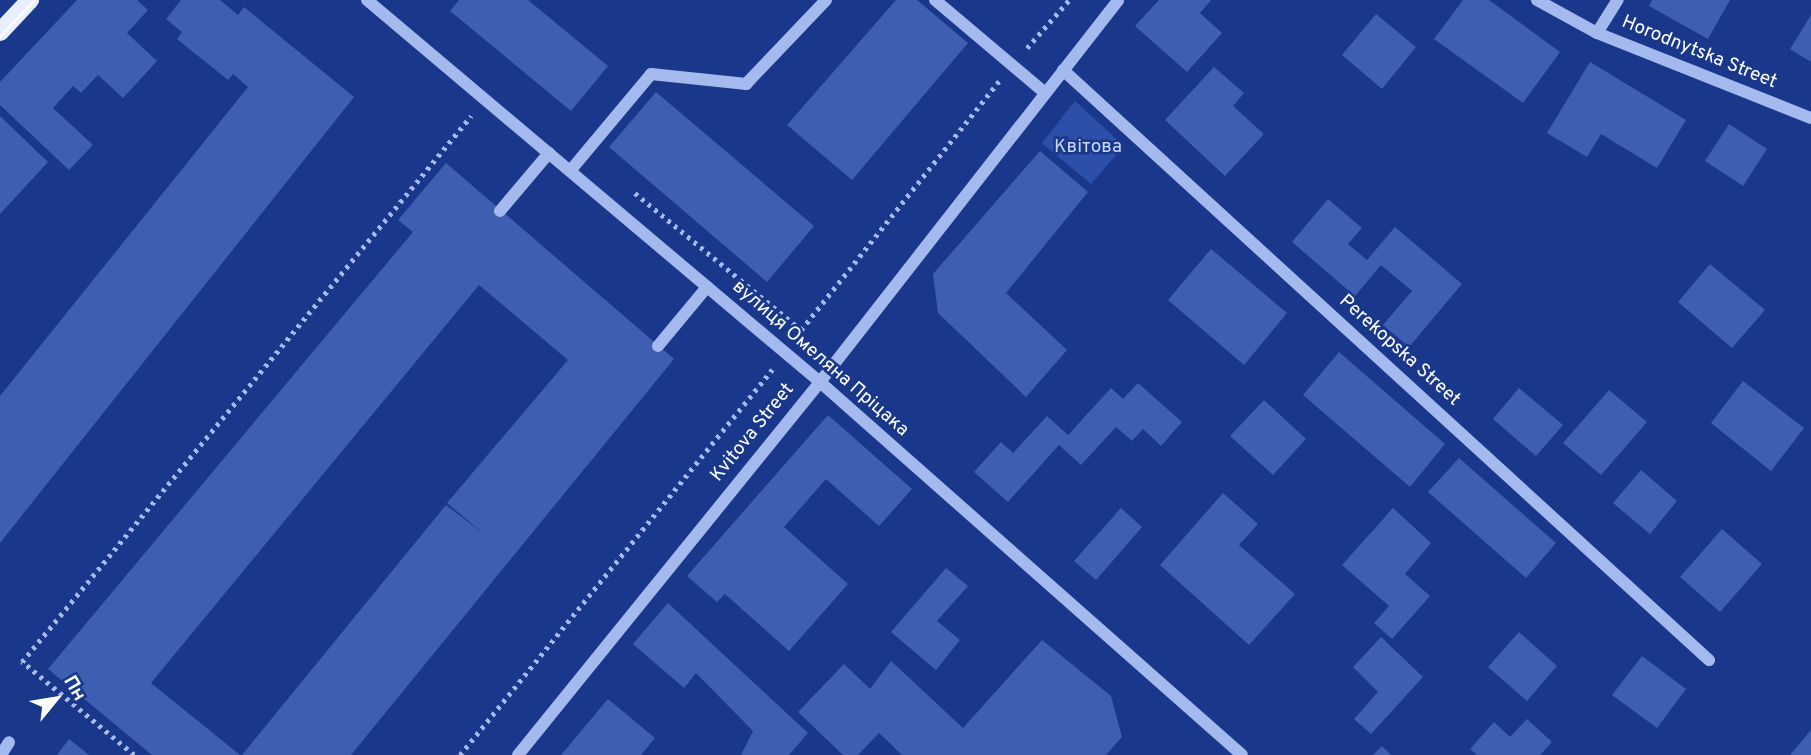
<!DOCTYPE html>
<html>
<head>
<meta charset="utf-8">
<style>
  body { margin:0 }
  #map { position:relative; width:1811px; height:755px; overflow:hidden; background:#19388b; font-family:Overpass,sans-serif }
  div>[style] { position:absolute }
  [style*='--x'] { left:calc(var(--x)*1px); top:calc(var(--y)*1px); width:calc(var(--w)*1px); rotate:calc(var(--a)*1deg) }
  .green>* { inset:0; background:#2c50a9 }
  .building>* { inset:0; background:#3e5eb2 }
  .path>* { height:4.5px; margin-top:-2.25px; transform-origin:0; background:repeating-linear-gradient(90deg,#a4b9ee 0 3.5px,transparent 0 8.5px) }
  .minor>* { height:12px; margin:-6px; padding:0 6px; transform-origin:6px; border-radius:6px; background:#a4b9ee }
  .major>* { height:18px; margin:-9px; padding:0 9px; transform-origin:9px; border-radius:9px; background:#eaefff }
  .tram>* { height:2px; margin:-1px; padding:0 1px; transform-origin:1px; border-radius:1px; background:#fff }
  span { translate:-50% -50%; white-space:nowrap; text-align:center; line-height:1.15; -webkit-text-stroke:5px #19388b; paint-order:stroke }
  .street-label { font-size:19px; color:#fff }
  .park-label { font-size:19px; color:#c9d7fa }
  .north { position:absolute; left:21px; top:664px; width:70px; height:70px; -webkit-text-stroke:5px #19388b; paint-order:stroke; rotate:60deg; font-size:19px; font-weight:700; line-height:28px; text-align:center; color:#fff }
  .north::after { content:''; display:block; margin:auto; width:24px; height:32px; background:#fff; clip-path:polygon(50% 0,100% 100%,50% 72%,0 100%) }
</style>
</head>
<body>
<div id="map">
  <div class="green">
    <i style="clip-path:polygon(1075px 101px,1124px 146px,1091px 184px,1042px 143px)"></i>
  </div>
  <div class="building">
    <i style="clip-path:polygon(77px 0,137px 0,148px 10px,127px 33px,157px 61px,123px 98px,98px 75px,81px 93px,73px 86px,53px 108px,93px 145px,69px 170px,0 105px,0 82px)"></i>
    <i style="clip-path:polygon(181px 0,220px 0,238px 15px,244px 7px,354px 97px,0 543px,0 396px,248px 87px,233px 74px,228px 80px,177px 39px,182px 32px,166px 19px)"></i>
    <i style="clip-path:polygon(459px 0,528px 0,608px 66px,571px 111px,450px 11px)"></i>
    <i style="clip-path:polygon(896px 0,917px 0,968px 43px,852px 180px,787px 125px)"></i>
    <i style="clip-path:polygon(1159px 0,1211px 0,1200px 13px,1222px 33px,1187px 72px,1135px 26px)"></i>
    <i style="clip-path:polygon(1463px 0,1489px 0,1560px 52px,1523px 103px,1434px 39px)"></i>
    <i style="clip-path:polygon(1652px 0,1730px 0,1708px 39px,1649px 6px)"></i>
    <i style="clip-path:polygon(1376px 14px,1416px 47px,1382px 89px,1342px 55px)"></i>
    <i style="clip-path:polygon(1811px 15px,1811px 62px,1790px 49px)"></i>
    <i style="clip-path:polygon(1590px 62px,1686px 120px,1657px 168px,1601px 134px,1587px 157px,1547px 133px)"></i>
    <i style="clip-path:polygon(1214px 67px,1244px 93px,1233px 106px,1264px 134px,1225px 176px,1165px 120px)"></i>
    <i style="clip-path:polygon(656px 92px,814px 226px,767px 282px,609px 147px)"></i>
    <i style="clip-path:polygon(0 116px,48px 162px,0 214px)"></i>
    <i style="clip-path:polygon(1729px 124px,1767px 149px,1743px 186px,1705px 161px)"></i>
    <i style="clip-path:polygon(1040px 151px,1088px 192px,1006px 293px,1067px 350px,1026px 397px,938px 313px,933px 274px)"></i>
    <i style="clip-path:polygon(446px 163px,674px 359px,351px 755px,242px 755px,446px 505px,484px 534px,447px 503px,568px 360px,479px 285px,151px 683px,240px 755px,152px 755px,48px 669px,413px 232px,398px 220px)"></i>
    <i style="clip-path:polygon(1328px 199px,1362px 228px,1348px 244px,1367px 260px,1395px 227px,1462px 284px,1409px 347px,1383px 325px,1412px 291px,1381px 265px,1355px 296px,1292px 242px)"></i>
    <i style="clip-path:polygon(1211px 249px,1287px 313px,1244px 365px,1168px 300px)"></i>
    <i style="clip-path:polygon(1710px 264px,1765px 310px,1732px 348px,1678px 302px)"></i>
    <i style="clip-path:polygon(1339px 352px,1445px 444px,1410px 487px,1303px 395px)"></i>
    <i style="clip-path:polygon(1743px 381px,1804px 428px,1771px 471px,1711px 423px)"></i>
    <i style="clip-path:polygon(1138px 383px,1182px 422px,1161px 446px,1143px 429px,1132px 441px,1116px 427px,1081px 465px,1059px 445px,1008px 502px,974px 472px,1001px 442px,1013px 453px,1047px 416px,1068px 435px,1111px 388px,1123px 399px)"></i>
    <i style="clip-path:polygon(1519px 388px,1563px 425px,1536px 456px,1493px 419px)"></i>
    <i style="clip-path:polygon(1609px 390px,1647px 422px,1601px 475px,1563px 443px)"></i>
    <i style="clip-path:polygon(1264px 400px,1306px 439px,1273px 475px,1230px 436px)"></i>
    <i style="clip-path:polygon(828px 415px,912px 489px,879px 526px,826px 479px,784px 527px,848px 584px,789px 651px,725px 594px,717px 602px,687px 576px)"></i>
    <i style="clip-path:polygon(1459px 458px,1556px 543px,1526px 578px,1428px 492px)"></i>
    <i style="clip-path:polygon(1641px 470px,1677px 501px,1650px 534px,1613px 503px)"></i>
    <i style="clip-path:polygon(1223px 493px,1258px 524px,1239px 545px,1295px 594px,1249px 645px,1160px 565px)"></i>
    <i style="clip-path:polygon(1121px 508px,1142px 527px,1096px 580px,1074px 561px)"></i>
    <i style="clip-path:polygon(1393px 508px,1431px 543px,1405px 574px,1430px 596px,1392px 639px,1374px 623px,1389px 606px,1342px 565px)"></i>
    <i style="clip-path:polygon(1722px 529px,1762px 564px,1720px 612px,1680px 577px)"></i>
    <i style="clip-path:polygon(946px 568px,968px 586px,937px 621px,960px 640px,936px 670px,891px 632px)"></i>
    <i style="clip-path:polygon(668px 603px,808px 733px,789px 755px,741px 755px,753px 731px,696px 673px,684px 688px,633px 644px)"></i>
    <i style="clip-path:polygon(1519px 632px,1557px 666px,1527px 701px,1488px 667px)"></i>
    <i style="clip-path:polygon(1381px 637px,1423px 677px,1371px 734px,1354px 719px,1378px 692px,1353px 667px)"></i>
    <i style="clip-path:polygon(1042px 640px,1111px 696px,1122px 737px,1106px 755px,902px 755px,879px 733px,858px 755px,843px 755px,798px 712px,844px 664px,870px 689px,891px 661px,963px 728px)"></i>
    <i style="clip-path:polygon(1642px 656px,1686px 689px,1657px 728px,1612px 695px)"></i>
    <i style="clip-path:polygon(608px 699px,655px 738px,641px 755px,561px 755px)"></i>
    <i style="clip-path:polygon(1527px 719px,1552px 742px,1540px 755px,1477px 755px,1470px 749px,1494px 722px,1510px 737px)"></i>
    <i style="clip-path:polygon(1811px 730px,1811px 755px,1790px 755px)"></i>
    <i style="clip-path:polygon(69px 739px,89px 755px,57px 755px)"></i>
    <i style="clip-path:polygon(1382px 746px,1391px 755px,1373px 755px)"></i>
  </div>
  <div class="path">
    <i style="--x:1027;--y:48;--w:64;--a:-48.8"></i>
    <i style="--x:635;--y:193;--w:215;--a:39.5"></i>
    <i style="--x:801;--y:330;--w:318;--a:-51.5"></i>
    <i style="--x:134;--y:755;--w:146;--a:-140.3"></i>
    <i style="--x:22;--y:662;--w:707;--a:-50.57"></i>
    <i style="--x:460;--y:755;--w:496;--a:-51"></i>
  </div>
  <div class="minor">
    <i style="--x:367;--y:0;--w:593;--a:40.14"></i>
    <i style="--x:820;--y:382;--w:563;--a:41.47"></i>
    <i style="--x:935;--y:0;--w:144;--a:40.2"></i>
    <i style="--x:1537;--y:0;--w:68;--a:28.8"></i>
    <i style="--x:1597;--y:33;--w:230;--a:21.7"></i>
    <i style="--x:1597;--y:33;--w:39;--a:-58"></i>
    <i style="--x:1063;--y:70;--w:875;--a:42.41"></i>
    <i style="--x:570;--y:171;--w:126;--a:-50.1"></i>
    <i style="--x:651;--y:74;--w:96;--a:6"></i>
    <i style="--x:746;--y:84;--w:116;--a:-46.4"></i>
    <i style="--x:500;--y:211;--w:76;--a:-49.8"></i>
    <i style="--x:658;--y:346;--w:77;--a:-50.3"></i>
    <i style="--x:1;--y:755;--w:15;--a:-58"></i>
    <i style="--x:518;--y:755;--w:480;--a:-51"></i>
    <i style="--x:820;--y:382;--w:484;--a:-52"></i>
  </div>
  <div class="major">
    <i style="--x:0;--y:32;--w:44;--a:-46.8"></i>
  </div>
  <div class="tram">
    <i style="--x:0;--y:37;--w:51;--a:-46.6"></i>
  </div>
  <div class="street-label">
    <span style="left:1699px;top:53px;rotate:22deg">Horodnytska Street</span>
    <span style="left:1399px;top:351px;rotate:42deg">Perekopska Street</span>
    <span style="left:820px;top:359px;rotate:41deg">вулиця Омеляна Пріцака</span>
    <span style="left:753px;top:433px;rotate:-51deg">Kvitova Street</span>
  </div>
  <div class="park-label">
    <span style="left:1088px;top:148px">Квітова</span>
  </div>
  <div class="north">Пн</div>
</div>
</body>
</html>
